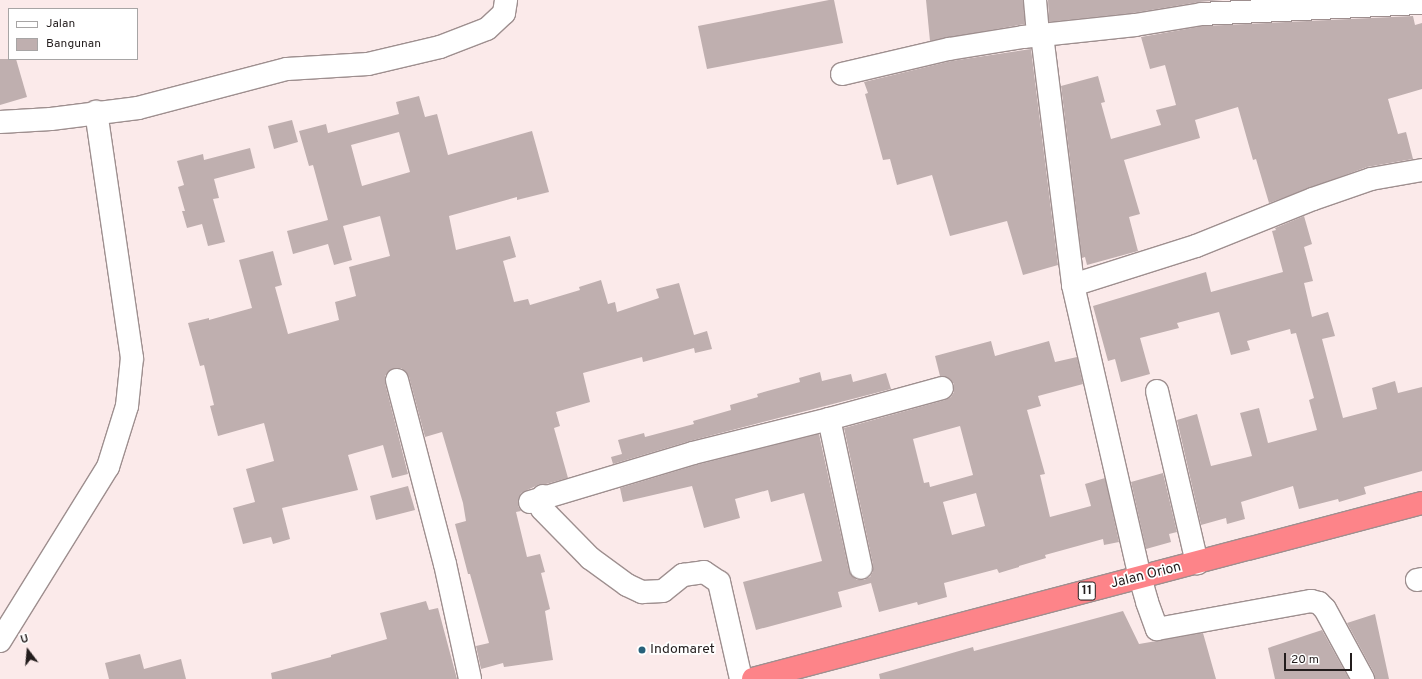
<!DOCTYPE html>
<html>
<head>
<meta charset="utf-8">
<style>
  body { margin:0 }
  #map { position:relative; width:1422px; height:679px; overflow:hidden; background:#fbeaea; font-family:Overpass,sans-serif }
  div>[style] { position:absolute }
  [style*='--x'] { left:calc(var(--x)*1px); top:calc(var(--y)*1px); width:calc(var(--w)*1px); rotate:calc(var(--a)*1deg) }
  .building>* { inset:0; background:#bfafaf }
  .roads { filter:drop-shadow(1px 0 #9e8f8f) drop-shadow(-1px 0 #9e8f8f) drop-shadow(0 1px #9e8f8f) drop-shadow(0 -1px #9e8f8f) }
  .minor>* { height:22px; margin:-11px; padding:0 11px; transform-origin:11px; border-radius:11px; background:#fff }
  .highway>* { height:22px; margin:-11px; padding:0 11px; transform-origin:11px; border-radius:11px; background:#fd8489 }
  .dots>* { width:11px; height:11px; translate:-50% -50%; box-sizing:border-box; border:2px solid #fff; border-radius:50% }
  span { translate:-50% -50%; white-space:nowrap; text-align:center; line-height:1.15; -webkit-text-stroke:3.5px #fff; paint-order:stroke }
  .shield-label span { padding:1px 3px; background:#fff; border:1px solid; border-radius:3px; -webkit-text-stroke-width:0 }
  .shield-label { font-size:13px; color:#231d1d; font-weight:700 }
  .street-label { font-size:14px; color:#231d1d }
  .poi-label { font-size:14px; color:#231d1d }
  .left { translate:0 -50%; text-align:left }
  .legend { position:absolute; left:8px; top:8px; width:130px; height:52px; box-sizing:border-box; background:#fff; border:1px solid #a7a5a5; margin:0; padding:5px 7px; list-style:none; font-size:12px; color:#231d1d }
  .legend li { display:flex; align-items:center; gap:8px; height:20px }
  .legend b { width:20px; border:1px solid #a7a5a5 }
  .north { position:absolute; left:8px; top:631px; width:40px; height:40px; -webkit-text-stroke:3px #fff; paint-order:stroke; rotate:344deg; font-size:11px; font-weight:700; line-height:16px; text-align:center; color:#231d1d }
  .north::after { content:''; display:block; margin:auto; width:14px; height:18px; background:#231d1d; clip-path:polygon(50% 0,100% 100%,50% 72%,0 100%) }
  .scale { position:absolute; left:1284px; top:653px; width:68px; height:18px; box-sizing:border-box; border:2px solid #231d1d; border-top:0; padding-left:5px; font-size:12px; line-height:14px; white-space:nowrap; color:#231d1d; -webkit-text-stroke:3px #fff; paint-order:stroke }
</style>
</head>
<body>
<div id="map">
  <div class="building">
    <i style="clip-path:polygon(829px 0,834px 0,843px 43px,707px 69px,698px 26px)"></i>
    <i style="clip-path:polygon(926px 0,1023px 0,1025px 24px,930px 41px)"></i>
    <i style="clip-path:polygon(1048px 0,1223px 0,1200px 2px,1133px 13px,1049px 22px)"></i>
    <i style="clip-path:polygon(1413px 16px,1415px 25px,1422px 23px,1422px 89px,1388px 99px,1398px 134px,1406px 132px,1413px 159px,1367px 167px,1269px 203px,1256px 159px,1253px 160px,1238px 107px,1195px 120px,1200px 138px,1124px 160px,1140px 214px,1129px 217px,1138px 251px,1087px 265px,1085px 257px,1082px 258px,1061px 86px,1098px 76px,1105px 102px,1101px 103px,1111px 139px,1161px 125px,1156px 110px,1176px 105px,1165px 65px,1150px 69px,1141px 37px,1203px 26px)"></i>
    <i style="clip-path:polygon(1031px 49px,1058px 265px,1023px 275px,1007px 221px,950px 236px,932px 175px,897px 185px,890px 159px,883px 160px,865px 94px,868px 93px,864px 82px,951px 61px)"></i>
    <i style="clip-path:polygon(0 59px,16px 59px,27px 97px,0 105px)"></i>
    <i style="clip-path:polygon(evenodd,419px 96px,425px 117px,437px 114px,448px 155px,532px 131px,549px 192px,517px 200px,517px 197px,449px 216px,456px 250px,510px 236px,516px 257px,503px 261px,514px 302px,528px 299px,530px 305px,580px 290px,579px 287px,601px 280px,608px 304px,615px 302px,617px 312px,659px 298px,656px 289px,679px 283px,694px 335px,707px 331px,712px 349px,695px 353px,694px 348px,643px 362px,642px 357px,583px 373px,590px 402px,556px 412px,560px 426px,554px 428px,568px 478px,546px 484px,540px 484px,521px 493px,518px 500px,518px 506px,521px 511px,516px 512px,527px 557px,540px 554px,545px 572px,541px 573px,550px 609px,545px 611px,553px 660px,504px 667px,503px 663px,481px 669px,476px 646px,489px 643px,470px 574px,468px 574px,455px 524px,466px 521px,463px 503px,442px 432px,425px 437px,409px 377px,406px 372px,401px 368px,394px 368px,389px 371px,385px 376px,385px 383px,408px 474px,392px 478px,383px 445px,348px 455px,358px 490px,282px 508px,290px 539px,273px 544px,271px 537px,243px 544px,233px 508px,255px 502px,246px 469px,274px 461px,264px 423px,218px 436px,210px 406px,214px 405px,204px 365px,200px 366px,188px 323px,209px 318px,209px 320px,252px 308px,239px 260px,273px 251px,282px 285px,275px 287px,288px 334px,339px 320px,335px 302px,356px 296px,349px 267px,390px 256px,380px 216px,343px 226px,352px 260px,334px 265px,328px 244px,293px 254px,287px 231px,328px 220px,313px 165px,309px 166px,299px 131px,326px 124px,328px 133px,399px 114px,396px 102px,419px 96px,399px 132px,410px 172px,362px 186px,351px 145px,399px 132px)"></i>
    <i style="clip-path:polygon(292px 120px,298px 142px,274px 149px,268px 126px)"></i>
    <i style="clip-path:polygon(250px 148px,255px 168px,214px 179px,219px 198px,213px 199px,225px 242px,208px 246px,202px 224px,187px 228px,182px 211px,185px 211px,178px 187px,184px 185px,177px 161px,203px 154px,204px 160px)"></i>
    <i style="clip-path:polygon(1304px 216px,1312px 244px,1304px 247px,1313px 281px,1304px 283px,1312px 317px,1328px 312px,1335px 336px,1322px 339px,1343px 418px,1377px 409px,1372px 388px,1395px 381px,1398px 393px,1422px 387px,1422px 471px,1364px 487px,1366px 494px,1339px 502px,1338px 499px,1299px 509px,1293px 486px,1241px 502px,1245px 519px,1227px 524px,1226px 518px,1201px 525px,1177px 420px,1197px 414px,1211px 466px,1252px 456px,1240px 413px,1259px 408px,1268px 443px,1317px 430px,1309px 400px,1314px 398px,1296px 333px,1291px 334px,1290px 329px,1247px 341px,1250px 350px,1231px 355px,1219px 312px,1177px 323px,1179px 328px,1140px 338px,1150px 374px,1121px 382px,1115px 359px,1108px 361px,1093px 306px,1206px 272px,1211px 292px,1283px 272px,1272px 231px,1276px 230px,1275px 228px)"></i>
    <i style="clip-path:polygon(evenodd,991px 341px,995px 356px,1049px 341px,1055px 362px,1077px 357px,1083px 384px,1038px 396px,1041px 406px,1027px 410px,1045px 474px,1040px 475px,1050px 517px,1091px 506px,1085px 484px,1105px 478px,1119px 542px,1104px 545px,1103px 539px,1045px 555px,1046px 558px,1019px 566px,1019px 567px,999px 573px,997px 569px,944px 583px,947px 597px,918px 605px,917px 602px,879px 612px,871px 583px,838px 592px,842px 607px,756px 630px,743px 582px,822px 561px,804px 493px,771px 502px,768px 490px,735px 499px,740px 518px,704px 528px,692px 486px,623px 502px,620px 488px,696px 465px,819px 434px,849px 571px,852px 576px,857px 580px,864px 580px,870px 577px,873px 572px,873px 565px,844px 428px,945px 400px,951px 397px,954px 392px,954px 384px,950px 379px,940px 376px,935px 356px,991px 341px,960px 426px,973px 475px,930px 487px,929px 482px,924px 483px,913px 439px,960px 426px,991px 341px,976px 493px,985px 526px,952px 535px,943px 502px,976px 493px)"></i>
    <i style="clip-path:polygon(820px 372px,822px 381px,851px 374px,853px 382px,886px 373px,891px 389px,690px 441px,613px 464px,611px 457px,622px 454px,618px 440px,644px 433px,645px 437px,694px 424px,693px 421px,731px 410px,730px 405px,758px 397px,757px 394px,800px 382px,799px 378px)"></i>
    <i style="clip-path:polygon(1163px 473px,1177px 532px,1169px 534px,1171px 542px,1146px 549px,1131px 482px)"></i>
    <i style="clip-path:polygon(408px 486px,415px 510px,376px 520px,370px 496px)"></i>
    <i style="clip-path:polygon(426px 601px,429px 610px,438px 608px,457px 679px,272px 679px,271px 673px,331px 657px,331px 655px,387px 639px,380px 613px)"></i>
    <i style="clip-path:polygon(1123px 611px,1139px 644px,1203px 633px,1216px 679px,880px 679px,879px 674px,973px 647px,974px 651px)"></i>
    <i style="clip-path:polygon(1375px 614px,1389px 679px,1375px 679px,1374px 673px,1347px 623px)"></i>
    <i style="clip-path:polygon(1322px 630px,1349px 679px,1275px 679px,1268px 648px)"></i>
    <i style="clip-path:polygon(140px 654px,144px 669px,181px 659px,186px 679px,109px 679px,105px 663px)"></i>
  </div>
  <div class="roads">
    <div class="minor">
      <i style="--x:1035;--y:0;--w:35;--a:85"></i>
      <i style="--x:1042;--y:35;--w:252;--a:82.9"></i>
      <i style="--x:1073;--y:285;--w:300;--a:77.1"></i>
      <i style="--x:1140;--y:577;--w:26;--a:74"></i>
      <i style="--x:1147;--y:602;--w:29;--a:70"></i>
      <i style="--x:1157;--y:629;--w:157;--a:-10.3"></i>
      <i style="--x:1311;--y:601;--w:8;--a:14"></i>
      <i style="--x:1319;--y:603;--w:8;--a:45"></i>
      <i style="--x:1325;--y:609;--w:80;--a:61.5"></i>
      <i style="--x:842;--y:74;--w:110;--a:-13.2"></i>
      <i style="--x:949;--y:49;--w:75;--a:-9.2"></i>
      <i style="--x:1023;--y:37;--w:113;--a:-6.1"></i>
      <i style="--x:1135;--y:25;--w:68;--a:-9.3"></i>
      <i style="--x:1202;--y:14;--w:220;--a:-2.9"></i>
      <i style="--x:0;--y:122;--w:51;--a:-3.4"></i>
      <i style="--x:51;--y:119;--w:88;--a:-7.2"></i>
      <i style="--x:138;--y:108;--w:154;--a:-14.7"></i>
      <i style="--x:287;--y:69;--w:81;--a:-3.5"></i>
      <i style="--x:368;--y:64;--w:74;--a:-13.3"></i>
      <i style="--x:440;--y:47;--w:50;--a:-21"></i>
      <i style="--x:487;--y:29;--w:23;--a:-43"></i>
      <i style="--x:504;--y:13;--w:13;--a:-81"></i>
      <i style="--x:1073;--y:285;--w:129;--a:-17.6"></i>
      <i style="--x:1196;--y:246;--w:126;--a:-21.9"></i>
      <i style="--x:1313;--y:199;--w:61;--a:-19"></i>
      <i style="--x:1371;--y:179;--w:52;--a:-10"></i>
      <i style="--x:397;--y:380;--w:190;--a:75.4"></i>
      <i style="--x:445;--y:564;--w:118;--a:77.7"></i>
      <i style="--x:1157;--y:391;--w:177;--a:76.9"></i>
      <i style="--x:829;--y:419;--w:152;--a:77.9"></i>
      <i style="--x:543;--y:496;--w:9;--a:108"></i>
      <i style="--x:540;--y:505;--w:4;--a:63"></i>
      <i style="--x:542;--y:509;--w:69;--a:45.6"></i>
      <i style="--x:590;--y:558;--w:46;--a:36.1"></i>
      <i style="--x:627;--y:585;--w:17;--a:25"></i>
      <i style="--x:642;--y:592;--w:21;--a:-3"></i>
      <i style="--x:663;--y:591;--w:26;--a:-39"></i>
      <i style="--x:683;--y:575;--w:21;--a:-8"></i>
      <i style="--x:704;--y:572;--w:18;--a:34"></i>
      <i style="--x:719;--y:582;--w:99;--a:77.2"></i>
      <i style="--x:530;--y:502;--w:170;--a:-16.7"></i>
      <i style="--x:693;--y:453;--w:140;--a:-14"></i>
      <i style="--x:829;--y:419;--w:117;--a:-15.3"></i>
      <i style="--x:1417;--y:580;--w:5;--a:-11"></i>
      <i style="--x:0;--y:641;--w:205;--a:-58.2"></i>
      <i style="--x:108;--y:467;--w:64;--a:-72.7"></i>
      <i style="--x:127;--y:406;--w:48;--a:-84.1"></i>
      <i style="--x:132;--y:358;--w:249;--a:-98.3"></i>
    </div>
    <div class="highway">
      <i style="--x:753;--y:679;--w:692;--a:-14.74"></i>
    </div>
  </div>
  <div class="dots">
    <i style="left:642px;top:650px;background:#27617a"></i>
  </div>
  <div class="shield-label">
    <span style="left:1087px;top:591px">11</span>
  </div>
  <div class="street-label">
    <span style="left:1146px;top:576px;rotate:-14deg">Jalan Orion</span>
  </div>
  <div class="poi-label">
    <span class="left" style="left:650px;top:650px">Indomaret</span>
  </div>
  <ul class="legend">
  <li><b style="height:5px;background:#fff"></b>Jalan</li>
  <li><b style="height:11px;background:#bfafaf"></b>Bangunan</li>
  </ul>
  <div class="north">U</div>
  <div class="scale">20 m</div>
</div>
</body>
</html>
